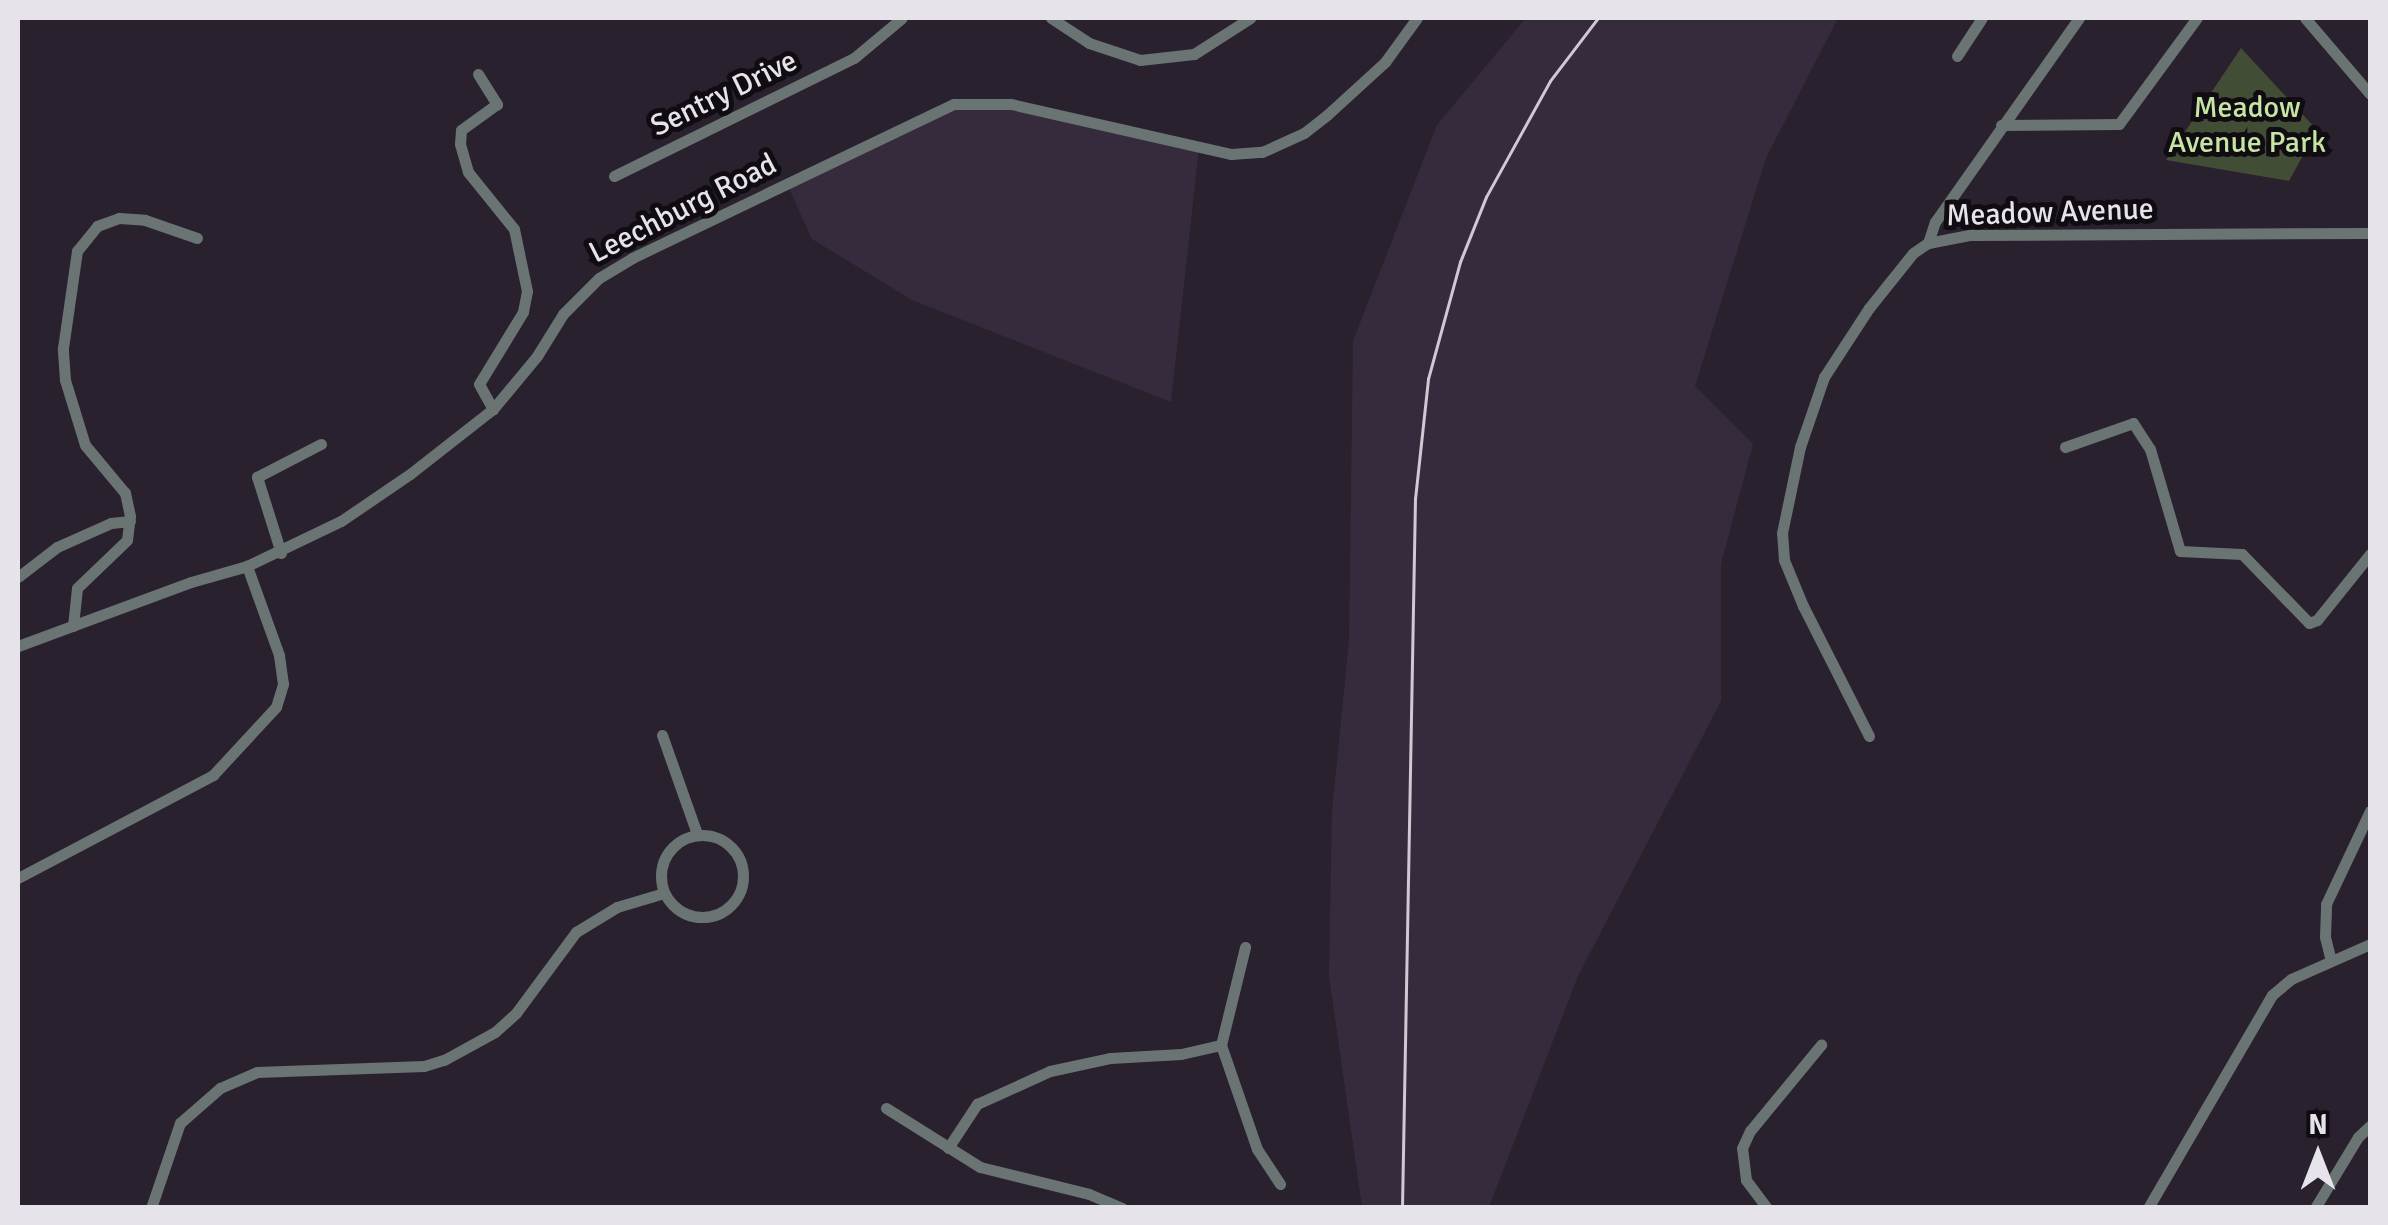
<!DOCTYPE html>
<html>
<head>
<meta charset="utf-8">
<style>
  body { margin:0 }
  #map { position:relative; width:2388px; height:1225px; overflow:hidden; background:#29212e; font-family:Signika,sans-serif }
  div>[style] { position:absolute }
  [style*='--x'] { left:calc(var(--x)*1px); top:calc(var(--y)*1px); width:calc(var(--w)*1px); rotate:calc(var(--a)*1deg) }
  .built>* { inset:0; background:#362b3d }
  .green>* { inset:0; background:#424d36 }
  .minor>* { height:11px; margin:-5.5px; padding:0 5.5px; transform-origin:5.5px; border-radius:5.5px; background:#6a7473 }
  .minor>.ring { margin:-5.5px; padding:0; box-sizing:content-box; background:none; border:11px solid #6a7473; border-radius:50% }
  .rail>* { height:2.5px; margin:-1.25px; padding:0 1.25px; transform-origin:1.25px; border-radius:1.25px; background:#cec9d2 }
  span { translate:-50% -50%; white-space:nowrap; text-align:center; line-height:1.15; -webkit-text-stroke:10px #100c12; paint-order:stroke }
  .street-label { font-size:30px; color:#e7e3eb }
  .park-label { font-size:30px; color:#c6e5a4 }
  .frame { position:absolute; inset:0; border:20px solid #e7e3eb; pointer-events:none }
  .north { position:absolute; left:2268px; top:1105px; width:100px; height:100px; -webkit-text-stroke:8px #100c12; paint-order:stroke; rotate:0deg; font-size:28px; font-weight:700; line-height:40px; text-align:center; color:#e7e3eb }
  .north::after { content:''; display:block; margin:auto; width:35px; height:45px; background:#e7e3eb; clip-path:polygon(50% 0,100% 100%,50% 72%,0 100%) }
</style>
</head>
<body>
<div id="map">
  <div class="built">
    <i style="clip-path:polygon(1526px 18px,1838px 18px,1766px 158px,1695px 386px,1753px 444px,1721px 564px,1721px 701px,1578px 976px,1489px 1207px,1362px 1207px,1329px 976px,1332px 811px,1349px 640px,1353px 341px,1437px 125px)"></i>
    <i style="clip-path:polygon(968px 103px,1011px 104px,1199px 147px,1171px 402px,912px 300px,812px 239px,787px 184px)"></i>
  </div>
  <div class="green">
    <i style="clip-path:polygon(2241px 48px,2317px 130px,2289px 181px,2166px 160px)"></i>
  </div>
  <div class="minor">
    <i style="--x:1051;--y:18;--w:45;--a:33.3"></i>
    <i style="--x:1089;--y:43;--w:54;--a:18.4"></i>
    <i style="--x:1140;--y:60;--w:54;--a:-6.3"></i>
    <i style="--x:1194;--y:54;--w:67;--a:-32.7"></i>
    <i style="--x:2305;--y:18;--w:100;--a:49.5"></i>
    <i style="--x:1957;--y:56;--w:45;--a:-56.7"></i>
    <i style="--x:478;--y:74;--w:36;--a:58"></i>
    <i style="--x:497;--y:104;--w:44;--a:144.2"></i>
    <i style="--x:461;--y:130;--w:14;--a:94"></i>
    <i style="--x:460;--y:144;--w:29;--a:74"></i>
    <i style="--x:468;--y:172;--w:73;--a:51.1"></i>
    <i style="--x:514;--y:229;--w:63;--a:78.2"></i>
    <i style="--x:527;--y:291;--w:21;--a:101"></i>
    <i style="--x:523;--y:312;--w:84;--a:121.4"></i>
    <i style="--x:479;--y:384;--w:29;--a:61"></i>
    <i style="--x:2001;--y:125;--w:118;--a:-0.5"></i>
    <i style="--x:2119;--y:124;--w:132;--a:-53.7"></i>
    <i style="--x:614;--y:176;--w:267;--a:-26.2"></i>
    <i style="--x:854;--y:58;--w:62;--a:-39.8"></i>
    <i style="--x:1928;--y:243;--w:22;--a:-72"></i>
    <i style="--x:1935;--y:222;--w:250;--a:-54.8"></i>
    <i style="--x:2065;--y:447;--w:72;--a:-19.4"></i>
    <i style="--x:2133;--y:423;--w:31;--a:57"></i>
    <i style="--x:2150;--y:449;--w:106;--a:73.6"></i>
    <i style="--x:2180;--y:551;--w:62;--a:2.8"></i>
    <i style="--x:2242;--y:554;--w:96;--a:45.8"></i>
    <i style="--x:2309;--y:623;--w:9;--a:-21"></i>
    <i style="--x:2317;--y:620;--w:85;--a:-51.2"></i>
    <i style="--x:281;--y:553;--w:80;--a:-107.5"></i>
    <i style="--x:257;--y:477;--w:72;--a:-27.3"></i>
    <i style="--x:18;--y:577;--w:49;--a:-37.6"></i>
    <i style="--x:57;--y:547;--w:59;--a:-24"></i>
    <i style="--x:111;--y:523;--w:19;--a:-6"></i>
    <i style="--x:73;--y:626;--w:38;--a:-84"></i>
    <i style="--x:77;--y:588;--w:69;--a:-43.8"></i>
    <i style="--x:127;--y:540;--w:24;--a:-83"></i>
    <i style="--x:130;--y:516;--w:24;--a:-102"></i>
    <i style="--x:125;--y:493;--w:62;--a:-129.8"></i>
    <i style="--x:85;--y:445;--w:68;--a:-107.1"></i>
    <i style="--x:65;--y:380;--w:32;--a:-94"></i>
    <i style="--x:63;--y:348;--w:98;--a:-81.8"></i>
    <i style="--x:77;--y:251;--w:32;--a:-51"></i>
    <i style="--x:97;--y:226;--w:23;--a:-20"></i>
    <i style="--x:119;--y:218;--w:26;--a:4"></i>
    <i style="--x:145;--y:220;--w:55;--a:19.1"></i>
    <i style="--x:18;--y:646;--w:184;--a:-20.3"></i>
    <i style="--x:191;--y:582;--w:58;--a:-15.9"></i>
    <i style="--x:247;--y:566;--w:104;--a:-25.6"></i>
    <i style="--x:341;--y:521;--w:83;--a:-34.3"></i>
    <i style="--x:410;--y:474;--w:105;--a:-38.1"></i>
    <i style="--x:493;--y:409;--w:69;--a:-50.3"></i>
    <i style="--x:537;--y:356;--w:49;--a:-58.2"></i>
    <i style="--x:563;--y:314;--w:51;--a:-45"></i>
    <i style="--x:599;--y:278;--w:39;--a:-31"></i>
    <i style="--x:632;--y:258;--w:357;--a:-25.6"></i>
    <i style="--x:954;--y:104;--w:57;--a:0"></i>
    <i style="--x:1011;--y:104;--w:226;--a:12.8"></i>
    <i style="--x:1231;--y:154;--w:31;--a:-4"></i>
    <i style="--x:1262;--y:152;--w:46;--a:-24.3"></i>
    <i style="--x:1304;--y:133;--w:29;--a:-38"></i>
    <i style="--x:1327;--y:115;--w:79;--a:-42.4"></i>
    <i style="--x:1385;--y:62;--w:54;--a:-54"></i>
    <i style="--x:662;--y:735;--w:105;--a:70.5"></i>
    <i style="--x:1869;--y:736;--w:146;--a:-116.9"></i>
    <i style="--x:1803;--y:606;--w:50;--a:-112.4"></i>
    <i style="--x:1784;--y:560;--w:27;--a:-94"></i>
    <i style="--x:1782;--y:533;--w:88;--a:-78.2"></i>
    <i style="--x:1800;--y:447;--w:74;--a:-71.1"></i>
    <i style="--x:1824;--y:377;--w:82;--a:-56.9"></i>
    <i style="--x:1869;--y:308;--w:70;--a:-51.3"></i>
    <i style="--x:1913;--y:253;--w:18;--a:-34"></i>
    <i style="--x:1928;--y:243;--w:42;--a:-11"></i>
    <i style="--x:1969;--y:235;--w:401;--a:-0.3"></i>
    <i class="ring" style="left:661px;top:835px;width:71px;height:71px"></i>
    <i style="--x:18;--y:878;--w:221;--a:-27.8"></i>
    <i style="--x:213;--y:775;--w:93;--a:-47.2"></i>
    <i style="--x:276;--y:707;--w:24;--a:-73"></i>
    <i style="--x:283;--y:684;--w:29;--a:-98"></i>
    <i style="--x:279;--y:655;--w:95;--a:-109.8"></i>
    <i style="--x:2331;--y:961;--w:25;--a:-104"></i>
    <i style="--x:2325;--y:937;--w:33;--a:-88"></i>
    <i style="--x:2326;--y:904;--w:103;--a:-64.7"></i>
    <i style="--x:1221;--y:1045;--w:110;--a:70.9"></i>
    <i style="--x:1257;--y:1149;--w:42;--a:56.7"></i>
    <i style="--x:1221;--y:1045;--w:101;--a:-76.2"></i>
    <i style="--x:886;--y:1108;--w:111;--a:32.1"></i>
    <i style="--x:980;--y:1167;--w:112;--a:13.9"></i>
    <i style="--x:1089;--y:1194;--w:36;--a:23"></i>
    <i style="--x:948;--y:1148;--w:53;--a:-56.6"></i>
    <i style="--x:977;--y:1104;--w:80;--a:-24.3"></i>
    <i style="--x:1050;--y:1071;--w:61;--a:-12.2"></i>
    <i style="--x:1110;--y:1058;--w:71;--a:-3.2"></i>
    <i style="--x:1181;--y:1054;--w:41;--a:-12.7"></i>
    <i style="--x:151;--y:1208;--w:90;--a:-71.2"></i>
    <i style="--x:180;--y:1123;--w:53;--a:-41.2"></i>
    <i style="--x:220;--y:1088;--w:40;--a:-23.4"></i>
    <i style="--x:257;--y:1072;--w:167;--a:-2.1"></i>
    <i style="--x:424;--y:1066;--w:21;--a:-17"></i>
    <i style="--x:444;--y:1060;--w:58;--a:-28.8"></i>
    <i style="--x:495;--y:1032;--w:28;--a:-42"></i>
    <i style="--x:516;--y:1013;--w:101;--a:-53.5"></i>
    <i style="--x:576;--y:932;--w:48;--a:-31.4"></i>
    <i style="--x:617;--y:907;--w:49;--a:-16.6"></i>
    <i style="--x:1767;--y:1208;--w:35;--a:-127"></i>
    <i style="--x:1746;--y:1180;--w:32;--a:-97"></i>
    <i style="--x:1742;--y:1148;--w:19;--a:-65"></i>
    <i style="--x:1750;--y:1131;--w:112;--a:-50.5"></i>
    <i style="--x:2148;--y:1208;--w:246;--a:-59.8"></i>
    <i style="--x:2272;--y:995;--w:25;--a:-40"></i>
    <i style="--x:2291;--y:979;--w:86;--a:-23.9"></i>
    <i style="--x:2315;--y:1208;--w:83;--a:-58.8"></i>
    <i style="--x:2358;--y:1137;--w:16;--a:-43"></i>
  </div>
  <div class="rail">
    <i style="--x:1402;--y:1208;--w:709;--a:-88.95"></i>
    <i style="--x:1415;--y:499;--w:121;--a:-83.8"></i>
    <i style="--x:1428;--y:379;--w:121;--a:-74.7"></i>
    <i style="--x:1460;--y:262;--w:70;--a:-68.2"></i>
    <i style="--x:1486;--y:197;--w:132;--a:-61.1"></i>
    <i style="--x:1550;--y:81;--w:79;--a:-52.7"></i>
  </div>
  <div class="street-label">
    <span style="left:724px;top:94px;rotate:-26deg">Sentry Drive</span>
    <span style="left:683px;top:209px;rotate:-27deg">Leechburg Road</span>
    <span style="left:2050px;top:213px;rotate:-2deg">Meadow Avenue</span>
  </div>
  <div class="park-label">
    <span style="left:2247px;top:125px">Meadow<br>Avenue Park</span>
  </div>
  <div class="frame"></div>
  <div class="north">N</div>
</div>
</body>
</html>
